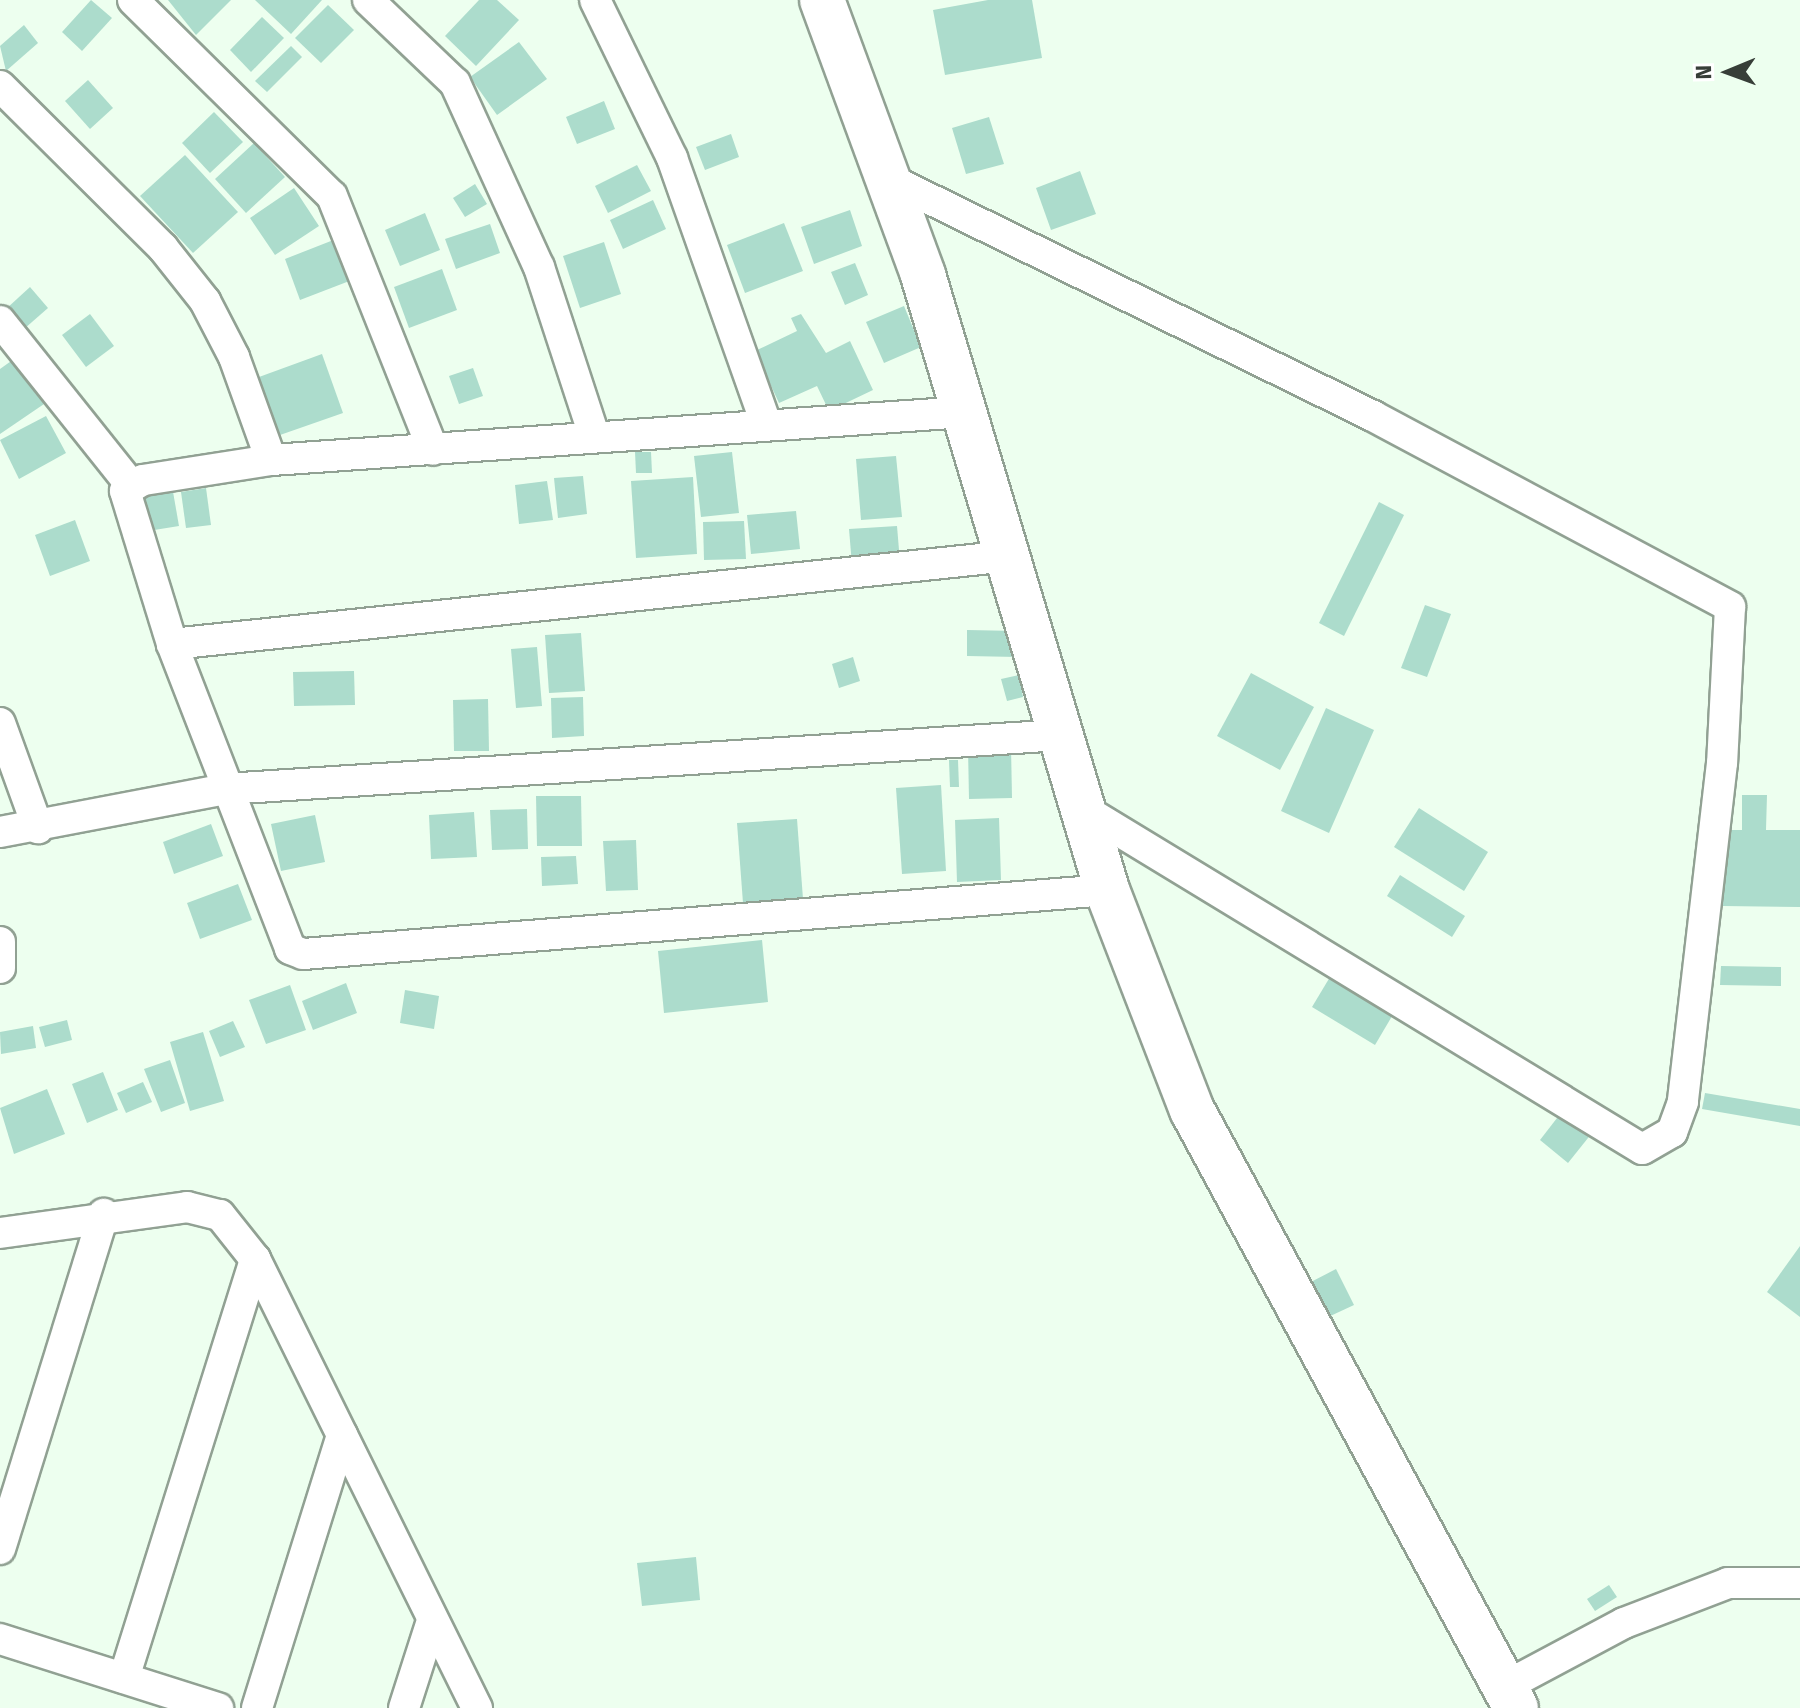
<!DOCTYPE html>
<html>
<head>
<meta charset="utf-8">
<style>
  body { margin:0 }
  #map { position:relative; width:1800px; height:1708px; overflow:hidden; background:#edffef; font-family:"Fira Sans",sans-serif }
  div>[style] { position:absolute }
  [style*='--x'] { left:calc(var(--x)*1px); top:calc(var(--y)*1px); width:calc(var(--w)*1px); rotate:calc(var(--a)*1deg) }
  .building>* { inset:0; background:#acdccc }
  .roads { filter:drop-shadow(2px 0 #91a193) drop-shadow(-2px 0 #91a193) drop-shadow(0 2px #91a193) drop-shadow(0 -2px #91a193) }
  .street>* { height:30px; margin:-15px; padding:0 15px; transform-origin:15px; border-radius:15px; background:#fff }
  .secondary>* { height:44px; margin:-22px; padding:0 22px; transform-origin:22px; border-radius:22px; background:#fff }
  span { translate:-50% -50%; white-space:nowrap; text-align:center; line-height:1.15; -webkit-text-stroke:8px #fff; paint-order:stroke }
  .north { position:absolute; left:1688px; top:32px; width:80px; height:80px; -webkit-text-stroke:6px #fff; paint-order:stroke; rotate:269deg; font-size:22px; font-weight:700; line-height:32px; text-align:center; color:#373e38 }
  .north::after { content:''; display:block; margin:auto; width:28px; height:36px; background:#373e38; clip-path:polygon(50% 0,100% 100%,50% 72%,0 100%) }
</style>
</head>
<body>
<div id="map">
  <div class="building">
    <i style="clip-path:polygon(91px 0,112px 18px,82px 51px,62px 32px)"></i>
    <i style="clip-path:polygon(168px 0,231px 0,196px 35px)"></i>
    <i style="clip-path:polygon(255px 0,322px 0,291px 34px)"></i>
    <i style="clip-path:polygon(479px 0,497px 0,519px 20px,476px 66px,445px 36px)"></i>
    <i style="clip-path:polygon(988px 0,1032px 0,1042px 58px,945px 75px,933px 10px)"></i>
    <i style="clip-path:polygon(328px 5px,354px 30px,321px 63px,295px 38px)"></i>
    <i style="clip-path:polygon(262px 17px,284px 38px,251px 72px,230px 50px)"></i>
    <i style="clip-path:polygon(24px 25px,38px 43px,6px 71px,0 46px)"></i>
    <i style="clip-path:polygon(519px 42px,547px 79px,497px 115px,470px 77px)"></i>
    <i style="clip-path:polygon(291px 46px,302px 57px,267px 92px,255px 81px)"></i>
    <i style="clip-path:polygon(88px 80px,113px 108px,90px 129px,65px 101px)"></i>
    <i style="clip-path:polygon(604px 101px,615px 129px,577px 144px,566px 117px)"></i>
    <i style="clip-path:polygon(214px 112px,243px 142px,210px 173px,182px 143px)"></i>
    <i style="clip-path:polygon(989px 117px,1004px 164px,966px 174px,952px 128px)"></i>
    <i style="clip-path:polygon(731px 134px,739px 157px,705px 170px,696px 147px)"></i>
    <i style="clip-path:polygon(254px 143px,285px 177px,246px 213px,215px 179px)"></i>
    <i style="clip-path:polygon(185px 155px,238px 212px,193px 253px,140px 196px)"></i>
    <i style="clip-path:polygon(637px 165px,651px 191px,608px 213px,595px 186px)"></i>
    <i style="clip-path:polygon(1080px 171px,1096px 214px,1051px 230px,1036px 188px)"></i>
    <i style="clip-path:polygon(475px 184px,487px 204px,465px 217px,453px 198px)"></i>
    <i style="clip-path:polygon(294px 188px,319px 226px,275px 255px,250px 218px)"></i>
    <i style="clip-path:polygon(653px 200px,666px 229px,623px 249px,610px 220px)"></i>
    <i style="clip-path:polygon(850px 210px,862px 246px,814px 264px,801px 227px)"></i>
    <i style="clip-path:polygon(425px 213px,440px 250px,400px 266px,385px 230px)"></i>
    <i style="clip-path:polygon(784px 223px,803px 271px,745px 293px,727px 245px)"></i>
    <i style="clip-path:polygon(490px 224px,500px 253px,456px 269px,445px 239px)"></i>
    <i style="clip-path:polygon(336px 239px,352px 280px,300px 300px,285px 259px)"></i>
    <i style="clip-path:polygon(604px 242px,621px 294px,580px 308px,563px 256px)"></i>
    <i style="clip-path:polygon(855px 263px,868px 295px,845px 305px,831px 272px)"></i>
    <i style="clip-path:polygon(442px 269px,457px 310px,409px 328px,394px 287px)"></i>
    <i style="clip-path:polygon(30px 287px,48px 308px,24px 329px,6px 309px)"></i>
    <i style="clip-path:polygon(904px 306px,921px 347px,884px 363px,866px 322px)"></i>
    <i style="clip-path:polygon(90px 314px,114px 346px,86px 367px,62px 335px)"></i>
    <i style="clip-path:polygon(801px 314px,826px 353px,850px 341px,873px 390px,829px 411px,817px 386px,779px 403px,755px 351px,797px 331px,791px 318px)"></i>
    <i style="clip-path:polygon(322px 354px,343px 413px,280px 435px,259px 377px)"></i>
    <i style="clip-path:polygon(14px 359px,44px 404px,0 434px,0 369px)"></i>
    <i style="clip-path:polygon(473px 368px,483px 396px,459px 404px,449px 376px)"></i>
    <i style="clip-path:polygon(46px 416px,66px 453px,19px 479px,0 440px)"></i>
    <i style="clip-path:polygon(635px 452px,651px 452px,652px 473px,636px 473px)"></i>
    <i style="clip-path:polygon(732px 452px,739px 513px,701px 517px,694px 456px)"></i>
    <i style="clip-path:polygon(896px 456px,902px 517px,861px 520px,856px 459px)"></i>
    <i style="clip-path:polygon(583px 476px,587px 514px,558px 518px,554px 478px)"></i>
    <i style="clip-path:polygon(693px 477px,697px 554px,636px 558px,631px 481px)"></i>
    <i style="clip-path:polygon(547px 481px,553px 520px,519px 524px,515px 485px)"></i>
    <i style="clip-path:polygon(172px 486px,179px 526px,148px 531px,141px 491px)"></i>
    <i style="clip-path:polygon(206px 488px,211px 525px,186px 528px,181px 492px)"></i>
    <i style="clip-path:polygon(1379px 502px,1404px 515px,1344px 636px,1319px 623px)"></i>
    <i style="clip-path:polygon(796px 511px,800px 549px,751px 554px,747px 515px)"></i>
    <i style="clip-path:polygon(75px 520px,90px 561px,50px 576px,35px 535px)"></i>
    <i style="clip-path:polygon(744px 521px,746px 559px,704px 560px,703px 522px)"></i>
    <i style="clip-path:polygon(897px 526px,900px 562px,852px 565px,849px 529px)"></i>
    <i style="clip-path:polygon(1425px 605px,1451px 614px,1427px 677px,1401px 668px)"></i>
    <i style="clip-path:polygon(967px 630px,1019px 631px,1019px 657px,967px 656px)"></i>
    <i style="clip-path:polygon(581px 633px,585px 691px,549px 693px,545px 635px)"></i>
    <i style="clip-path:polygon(537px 647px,542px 706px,516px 708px,511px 649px)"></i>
    <i style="clip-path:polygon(853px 657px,860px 681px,839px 688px,832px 664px)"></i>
    <i style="clip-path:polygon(354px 671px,355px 705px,294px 706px,293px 672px)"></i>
    <i style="clip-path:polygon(1251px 673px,1314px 707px,1280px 770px,1217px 736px)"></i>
    <i style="clip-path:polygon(1019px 675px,1023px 697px,1007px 701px,1001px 679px)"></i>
    <i style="clip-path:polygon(583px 697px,584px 736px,552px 738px,551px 698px)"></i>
    <i style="clip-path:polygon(488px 699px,489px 751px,454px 751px,453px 700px)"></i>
    <i style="clip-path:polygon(1326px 708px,1374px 730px,1329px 833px,1281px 811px)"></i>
    <i style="clip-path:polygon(968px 747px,1011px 747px,1012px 798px,969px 799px)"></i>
    <i style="clip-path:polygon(949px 760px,958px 760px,959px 787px,950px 787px)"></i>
    <i style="clip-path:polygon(941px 785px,946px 871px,902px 874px,896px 788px)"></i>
    <i style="clip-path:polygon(1742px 795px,1767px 795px,1766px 830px,1800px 830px,1800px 907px,1723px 906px,1725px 830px,1742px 830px)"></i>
    <i style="clip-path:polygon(536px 796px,581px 796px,582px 846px,537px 846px)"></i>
    <i style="clip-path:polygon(1419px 808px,1488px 852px,1464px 891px,1394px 847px)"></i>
    <i style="clip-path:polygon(527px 809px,528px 849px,492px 850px,490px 810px)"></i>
    <i style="clip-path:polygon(474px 812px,477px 857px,431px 859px,429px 815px)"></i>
    <i style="clip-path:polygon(315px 815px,325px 862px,281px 871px,271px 824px)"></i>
    <i style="clip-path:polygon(999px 818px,1001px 880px,957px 882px,955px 820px)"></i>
    <i style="clip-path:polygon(797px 819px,803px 899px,743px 903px,737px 823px)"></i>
    <i style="clip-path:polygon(211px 824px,223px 856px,174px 874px,163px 842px)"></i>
    <i style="clip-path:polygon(636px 840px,638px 890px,606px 891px,603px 841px)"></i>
    <i style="clip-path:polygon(576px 856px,578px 884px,542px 886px,541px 857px)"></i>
    <i style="clip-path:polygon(1400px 875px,1465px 916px,1452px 937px,1387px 896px)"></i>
    <i style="clip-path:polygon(238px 884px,252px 920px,200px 939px,187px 903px)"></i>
    <i style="clip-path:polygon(762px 940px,768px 1002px,664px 1013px,658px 951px)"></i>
    <i style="clip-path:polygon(1721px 966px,1781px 967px,1781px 986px,1720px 985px)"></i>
    <i style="clip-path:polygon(1336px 967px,1398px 1006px,1375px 1045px,1312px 1007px)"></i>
    <i style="clip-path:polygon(346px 983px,357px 1013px,313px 1030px,302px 1001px)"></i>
    <i style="clip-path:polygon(290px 985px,306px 1030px,266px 1044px,249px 1000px)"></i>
    <i style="clip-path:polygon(405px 990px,439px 996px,434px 1029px,400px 1023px)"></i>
    <i style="clip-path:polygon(67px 1020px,72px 1040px,45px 1047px,39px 1027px)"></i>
    <i style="clip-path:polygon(233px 1021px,245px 1047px,220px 1057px,209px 1031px)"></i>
    <i style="clip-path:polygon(33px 1026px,36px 1048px,1px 1054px,0 1032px)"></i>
    <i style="clip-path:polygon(203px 1032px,224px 1101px,190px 1111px,170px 1042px)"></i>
    <i style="clip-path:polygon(170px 1060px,185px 1103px,161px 1112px,144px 1069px)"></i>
    <i style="clip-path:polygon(103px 1072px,118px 1110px,87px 1123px,72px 1084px)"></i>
    <i style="clip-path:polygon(143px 1082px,152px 1102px,126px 1113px,117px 1093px)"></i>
    <i style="clip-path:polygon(47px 1089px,65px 1134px,14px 1154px,0 1108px)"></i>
    <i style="clip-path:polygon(1705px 1093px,1800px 1109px,1800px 1126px,1702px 1109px)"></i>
    <i style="clip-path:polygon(1564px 1109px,1592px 1133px,1568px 1163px,1540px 1140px)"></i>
    <i style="clip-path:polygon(1800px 1246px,1800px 1317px,1767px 1292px)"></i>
    <i style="clip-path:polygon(1336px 1269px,1354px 1305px,1326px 1318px,1309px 1283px)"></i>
    <i style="clip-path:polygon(696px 1557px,700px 1600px,642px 1606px,637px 1563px)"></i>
    <i style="clip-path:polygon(1609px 1585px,1617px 1597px,1595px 1611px,1587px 1599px)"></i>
  </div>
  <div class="roads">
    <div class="street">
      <i style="--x:133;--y:0;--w:279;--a:44.6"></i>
      <i style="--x:332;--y:196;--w:273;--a:68.3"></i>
      <i style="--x:368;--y:0;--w:120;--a:43.7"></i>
      <i style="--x:455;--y:83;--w:202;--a:65.5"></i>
      <i style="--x:539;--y:267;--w:177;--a:71.9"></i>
      <i style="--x:595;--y:0;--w:176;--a:64"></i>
      <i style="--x:672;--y:158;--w:279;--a:70.5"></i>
      <i style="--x:0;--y:86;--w:230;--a:44.8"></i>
      <i style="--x:163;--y:248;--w:68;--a:51.6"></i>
      <i style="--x:205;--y:301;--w:63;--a:62.6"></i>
      <i style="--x:234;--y:357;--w:109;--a:70.2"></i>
      <i style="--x:887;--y:178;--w:541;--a:26.09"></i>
      <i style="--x:1373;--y:416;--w:405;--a:28.1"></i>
      <i style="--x:1730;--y:607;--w:156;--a:92.9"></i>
      <i style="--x:1722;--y:763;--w:341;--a:96.6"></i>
      <i style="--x:1683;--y:1102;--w:32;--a:110"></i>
      <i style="--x:1672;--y:1132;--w:34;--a:150"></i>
      <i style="--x:1642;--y:1149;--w:654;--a:-148.69"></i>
      <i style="--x:0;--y:321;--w:208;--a:51.4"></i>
      <i style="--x:965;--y:412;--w:696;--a:176.04"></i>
      <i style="--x:271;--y:460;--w:130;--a:171.1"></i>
      <i style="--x:143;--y:480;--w:21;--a:149"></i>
      <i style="--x:125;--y:491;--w:160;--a:72.9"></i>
      <i style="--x:172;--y:644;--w:327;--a:68.8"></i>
      <i style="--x:290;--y:949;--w:14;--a:21"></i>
      <i style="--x:303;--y:954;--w:807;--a:-4.55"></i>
      <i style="--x:172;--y:644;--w:842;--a:-6"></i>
      <i style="--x:0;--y:723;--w:112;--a:70.1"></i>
      <i style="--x:0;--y:832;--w:230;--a:-10.8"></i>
      <i style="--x:226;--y:789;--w:837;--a:-3.7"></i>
      <i style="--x:0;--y:942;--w:26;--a:90"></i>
      <i style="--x:0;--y:1233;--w:189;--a:-7.9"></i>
      <i style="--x:187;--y:1207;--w:34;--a:14"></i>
      <i style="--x:220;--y:1215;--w:56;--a:51.5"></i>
      <i style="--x:255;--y:1259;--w:501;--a:63.69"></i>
      <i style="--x:0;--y:1549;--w:351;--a:-72.8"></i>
      <i style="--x:0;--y:1639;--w:229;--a:17.6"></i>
      <i style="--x:124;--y:1678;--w:439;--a:-72.6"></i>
      <i style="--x:1504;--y:1687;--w:136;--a:-28.1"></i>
      <i style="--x:1624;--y:1623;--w:111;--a:-21"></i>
      <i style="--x:1728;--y:1583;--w:72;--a:0"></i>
      <i style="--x:257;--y:1708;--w:286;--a:-72.7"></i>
      <i style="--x:404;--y:1708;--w:91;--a:-72.2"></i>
    </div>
    <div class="secondary">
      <i style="--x:822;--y:0;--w:293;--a:69.8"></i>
      <i style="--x:923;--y:275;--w:642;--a:73.34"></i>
      <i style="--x:1107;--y:890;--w:236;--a:68.9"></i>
      <i style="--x:1192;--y:1110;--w:680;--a:61.55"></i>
    </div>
  </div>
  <div class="north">N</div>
</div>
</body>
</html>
